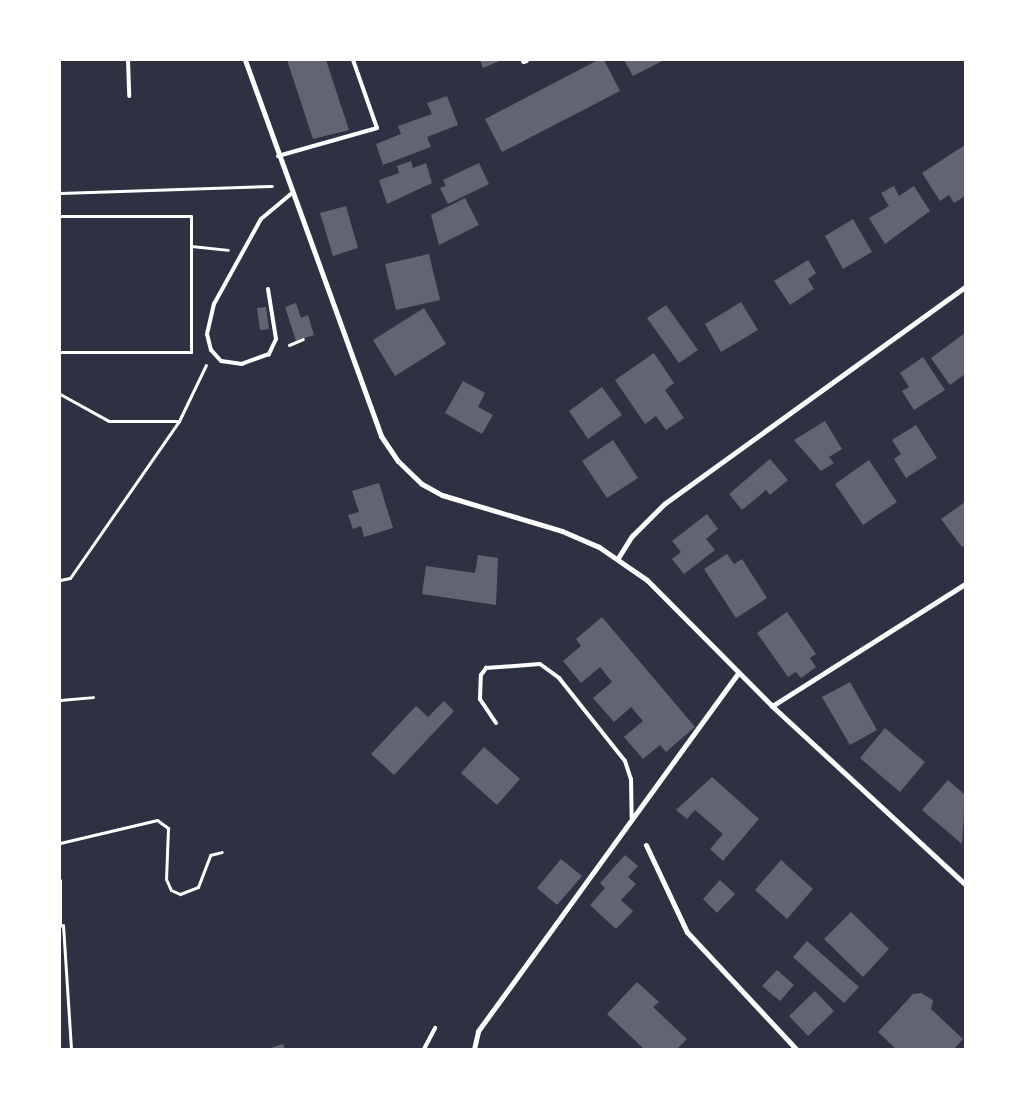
<!DOCTYPE html>
<html>
<head>
<meta charset="utf-8">
<style>
  body { margin:0 }
  #map { position:relative; width:1025px; height:1109px; overflow:hidden; background:#2d3142; font-family:"Roboto Condensed",sans-serif }
  div>[style] { position:absolute }
  [style*='--x'] { left:calc(var(--x)*1px); top:calc(var(--y)*1px); width:calc(var(--w)*1px); rotate:calc(var(--a)*1deg) }
  .building>* { inset:0; background:#626471 }
  .path>* { height:3px; margin:-1.5px; padding:0 1.5px; transform-origin:1.5px; border-radius:1.5px; background:#fff }
  .service>* { height:4px; margin:-2px; padding:0 2px; transform-origin:2px; border-radius:2px; background:#fff }
  .minor>* { height:5px; margin:-2.5px; padding:0 2.5px; transform-origin:2.5px; border-radius:2.5px; background:#fff }
  span { translate:-50% -50%; white-space:nowrap; text-align:center; line-height:1.15; -webkit-text-stroke:4px #fff; paint-order:stroke }
  .frame { position:absolute; inset:0; border:61px solid #fff; pointer-events:none }
</style>
</head>
<body>
<div id="map">
  <div class="building">
    <i style="clip-path:polygon(287px 60px,326px 60px,349px 130px,313px 139px)"></i>
    <i style="clip-path:polygon(480px 60px,502px 60px,483px 68px)"></i>
    <i style="clip-path:polygon(598px 60px,604px 60px,620px 91px,502px 152px,485px 119px)"></i>
    <i style="clip-path:polygon(624px 60px,664px 60px,633px 76px)"></i>
    <i style="clip-path:polygon(447px 96px,458px 125px,427px 137px,431px 147px,383px 165px,376px 144px,401px 134px,398px 126px,432px 114px,427px 103px)"></i>
    <i style="clip-path:polygon(965px 145px,965px 196px,954px 203px,949px 195px,940px 201px,922px 173px)"></i>
    <i style="clip-path:polygon(411px 161px,413px 168px,426px 163px,432px 183px,387px 204px,379px 180px,399px 173px,397px 166px)"></i>
    <i style="clip-path:polygon(479px 163px,489px 184px,448px 204px,440px 188px,446px 186px,443px 180px)"></i>
    <i style="clip-path:polygon(894px 186px,899px 196px,914px 186px,930px 211px,885px 244px,869px 218px,889px 206px,881px 193px)"></i>
    <i style="clip-path:polygon(465px 198px,479px 225px,439px 245px,431px 215px)"></i>
    <i style="clip-path:polygon(346px 206px,358px 248px,333px 256px,320px 213px)"></i>
    <i style="clip-path:polygon(853px 219px,872px 252px,843px 269px,825px 236px)"></i>
    <i style="clip-path:polygon(429px 254px,440px 300px,396px 310px,385px 264px)"></i>
    <i style="clip-path:polygon(808px 260px,816px 273px,808px 279px,814px 289px,790px 305px,774px 281px)"></i>
    <i style="clip-path:polygon(741px 302px,758px 330px,721px 352px,705px 324px)"></i>
    <i style="clip-path:polygon(296px 303px,301px 318px,308px 315px,314px 335px,296px 341px,285px 307px)"></i>
    <i style="clip-path:polygon(666px 305px,698px 350px,679px 363px,647px 318px)"></i>
    <i style="clip-path:polygon(266px 307px,269px 329px,260px 330px,257px 308px)"></i>
    <i style="clip-path:polygon(424px 308px,446px 344px,395px 376px,373px 340px)"></i>
    <i style="clip-path:polygon(965px 333px,965px 374px,950px 385px,931px 358px)"></i>
    <i style="clip-path:polygon(654px 353px,674px 383px,665px 390px,684px 418px,666px 430px,656px 416px,645px 424px,615px 380px)"></i>
    <i style="clip-path:polygon(923px 357px,945px 390px,914px 410px,902px 391px,909px 387px,900px 373px)"></i>
    <i style="clip-path:polygon(463px 381px,485px 393px,478px 407px,493px 415px,482px 434px,445px 413px)"></i>
    <i style="clip-path:polygon(602px 387px,622px 415px,588px 439px,569px 411px)"></i>
    <i style="clip-path:polygon(825px 421px,842px 449px,829px 457px,834px 463px,821px 471px,794px 440px)"></i>
    <i style="clip-path:polygon(916px 425px,937px 458px,906px 478px,894px 459px,901px 454px,892px 440px)"></i>
    <i style="clip-path:polygon(613px 440px,638px 478px,607px 498px,582px 461px)"></i>
    <i style="clip-path:polygon(770px 459px,788px 480px,770px 495px,766px 490px,742px 510px,729px 494px)"></i>
    <i style="clip-path:polygon(869px 460px,897px 502px,863px 525px,835px 484px)"></i>
    <i style="clip-path:polygon(379px 483px,393px 528px,364px 537px,361px 526px,353px 529px,348px 515px,359px 512px,352px 491px)"></i>
    <i style="clip-path:polygon(965px 502px,965px 545px,962px 547px,941px 519px)"></i>
    <i style="clip-path:polygon(707px 514px,718px 529px,706px 539px,715px 550px,684px 574px,672px 559px,681px 552px,672px 541px)"></i>
    <i style="clip-path:polygon(727px 554px,734px 564px,742px 559px,767px 598px,736px 618px,704px 569px)"></i>
    <i style="clip-path:polygon(478px 555px,498px 558px,496px 605px,422px 594px,426px 566px,475px 573px)"></i>
    <i style="clip-path:polygon(787px 612px,816px 654px,810px 658px,816px 667px,801px 678px,796px 672px,788px 677px,757px 633px)"></i>
    <i style="clip-path:polygon(602px 617px,695px 727px,666px 752px,660px 745px,643px 759px,624px 737px,643px 721px,631px 707px,614px 722px,593px 698px,612px 682px,600px 667px,581px 683px,563px 661px,581px 646px,576px 639px)"></i>
    <i style="clip-path:polygon(850px 682px,877px 730px,850px 745px,822px 697px)"></i>
    <i style="clip-path:polygon(444px 701px,454px 711px,394px 775px,371px 754px,416px 706px,428px 717px)"></i>
    <i style="clip-path:polygon(885px 728px,925px 762px,900px 792px,860px 758px)"></i>
    <i style="clip-path:polygon(484px 747px,520px 779px,497px 805px,461px 773px)"></i>
    <i style="clip-path:polygon(712px 777px,759px 819px,723px 861px,710px 849px,723px 834px,695px 810px,687px 819px,676px 810px)"></i>
    <i style="clip-path:polygon(948px 780px,965px 795px,962px 844px,922px 810px)"></i>
    <i style="clip-path:polygon(625px 855px,638px 866px,628px 877px,636px 884px,621px 900px,633px 911px,616px 929px,590px 905px,605px 888px,600px 883px)"></i>
    <i style="clip-path:polygon(561px 859px,582px 876px,557px 905px,537px 888px)"></i>
    <i style="clip-path:polygon(781px 860px,813px 889px,787px 919px,755px 890px)"></i>
    <i style="clip-path:polygon(720px 880px,735px 894px,717px 913px,703px 899px)"></i>
    <i style="clip-path:polygon(851px 912px,889px 949px,863px 977px,824px 939px)"></i>
    <i style="clip-path:polygon(807px 941px,859px 987px,844px 1003px,793px 957px)"></i>
    <i style="clip-path:polygon(777px 970px,794px 985px,780px 1001px,762px 986px)"></i>
    <i style="clip-path:polygon(637px 982px,659px 1002px,653px 1007px,687px 1039px,677px 1049px,644px 1049px,607px 1014px)"></i>
    <i style="clip-path:polygon(815px 991px,834px 1011px,808px 1036px,789px 1016px)"></i>
    <i style="clip-path:polygon(921px 993px,933px 1000px,931px 1009px,963px 1039px,954px 1049px,896px 1049px,878px 1032px,913px 994px)"></i>
    <i style="clip-path:polygon(283px 1044px,285px 1049px,268px 1049px)"></i>
  </div>
  <div class="path">
    <i style="--x:60;--y:193;--w:212;--a:-1.9"></i>
    <i style="--x:60;--y:216;--w:131;--a:0"></i>
    <i style="--x:191;--y:216;--w:136;--a:90"></i>
    <i style="--x:191;--y:352;--w:131;--a:180"></i>
    <i style="--x:191;--y:246;--w:37;--a:6"></i>
    <i style="--x:289;--y:345;--w:15;--a:-23"></i>
    <i style="--x:60;--y:394;--w:56;--a:28.9"></i>
    <i style="--x:109;--y:421;--w:70;--a:0"></i>
    <i style="--x:60;--y:580;--w:10;--a:-11"></i>
    <i style="--x:70;--y:578;--w:191;--a:-55.2"></i>
    <i style="--x:179;--y:421;--w:62;--a:-64.3"></i>
    <i style="--x:60;--y:700;--w:33;--a:-5"></i>
    <i style="--x:60;--y:843;--w:100;--a:-13.3"></i>
    <i style="--x:157;--y:820;--w:14;--a:36"></i>
    <i style="--x:168;--y:828;--w:51;--a:92.2"></i>
    <i style="--x:166;--y:879;--w:12;--a:66"></i>
    <i style="--x:171;--y:890;--w:10;--a:24"></i>
    <i style="--x:180;--y:894;--w:19;--a:-21"></i>
    <i style="--x:198;--y:887;--w:34;--a:-69"></i>
    <i style="--x:210;--y:855;--w:12;--a:-14"></i>
    <i style="--x:60;--y:880;--w:46;--a:90"></i>
    <i style="--x:63;--y:925;--w:124;--a:86.3"></i>
  </div>
  <div class="service">
    <i style="--x:128;--y:60;--w:36;--a:88"></i>
    <i style="--x:278;--y:156;--w:103;--a:-15.8"></i>
    <i style="--x:377;--y:128;--w:72;--a:-109.4"></i>
    <i style="--x:268;--y:289;--w:51;--a:80.9"></i>
    <i style="--x:276;--y:339;--w:17;--a:115"></i>
    <i style="--x:269;--y:354;--w:29;--a:160"></i>
    <i style="--x:242;--y:364;--w:21;--a:-172"></i>
    <i style="--x:221;--y:361;--w:15;--a:-132"></i>
    <i style="--x:211;--y:350;--w:16;--a:-104"></i>
    <i style="--x:207;--y:334;--w:31;--a:-77"></i>
    <i style="--x:214;--y:304;--w:97;--a:-61.1"></i>
    <i style="--x:261;--y:219;--w:39;--a:-40"></i>
    <i style="--x:496;--y:723;--w:29;--a:-124"></i>
    <i style="--x:480;--y:699;--w:24;--a:-88"></i>
    <i style="--x:481;--y:675;--w:9;--a:-54"></i>
    <i style="--x:486;--y:668;--w:54;--a:-4.2"></i>
    <i style="--x:540;--y:664;--w:24;--a:36"></i>
    <i style="--x:559;--y:678;--w:106;--a:51.5"></i>
    <i style="--x:625;--y:761;--w:19;--a:72"></i>
    <i style="--x:631;--y:779;--w:39;--a:89"></i>
    <i style="--x:424;--y:1049;--w:24;--a:-62"></i>
  </div>
  <div class="minor">
    <i style="--x:245;--y:60;--w:400;--a:70.1"></i>
    <i style="--x:381;--y:436;--w:30;--a:56"></i>
    <i style="--x:398;--y:461;--w:33;--a:44"></i>
    <i style="--x:422;--y:484;--w:23;--a:29"></i>
    <i style="--x:442;--y:495;--w:125;--a:16.7"></i>
    <i style="--x:562;--y:531;--w:40;--a:23.4"></i>
    <i style="--x:599;--y:547;--w:58;--a:34.5"></i>
    <i style="--x:647;--y:580;--w:177;--a:45.2"></i>
    <i style="--x:772;--y:706;--w:263;--a:42.7"></i>
    <i style="--x:523;--y:61;--w:3;--a:-18"></i>
    <i style="--x:618;--y:558;--w:26;--a:-58"></i>
    <i style="--x:632;--y:536;--w:45;--a:-45"></i>
    <i style="--x:664;--y:504;--w:371;--a:-35.8"></i>
    <i style="--x:772;--y:706;--w:228;--a:-32.3"></i>
    <i style="--x:646;--y:845;--w:96;--a:64.8"></i>
    <i style="--x:687;--y:932;--w:160;--a:47"></i>
    <i style="--x:474;--y:1049;--w:18;--a:-77"></i>
    <i style="--x:478;--y:1031;--w:442;--a:-54"></i>
  </div>
  <div class="frame"></div>
</div>
</body>
</html>
